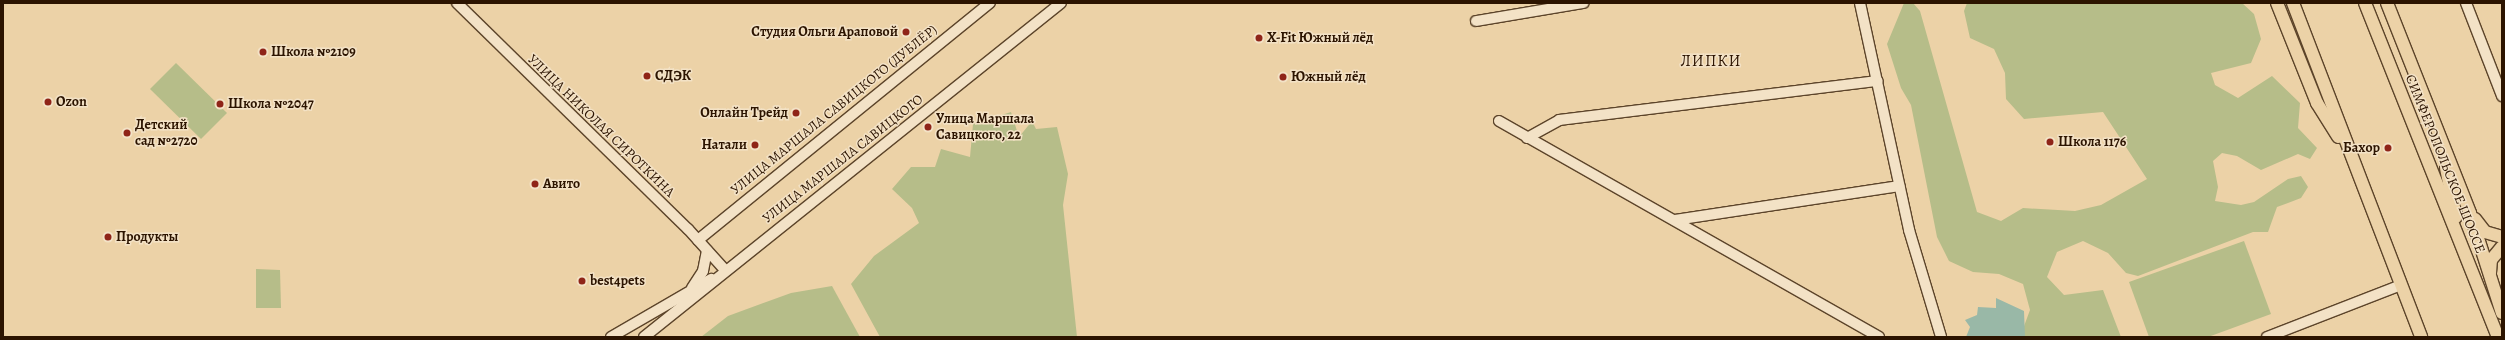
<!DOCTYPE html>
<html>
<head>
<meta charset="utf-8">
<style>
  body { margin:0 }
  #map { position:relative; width:2505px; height:340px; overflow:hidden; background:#ecd2a7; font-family:Alegreya,serif }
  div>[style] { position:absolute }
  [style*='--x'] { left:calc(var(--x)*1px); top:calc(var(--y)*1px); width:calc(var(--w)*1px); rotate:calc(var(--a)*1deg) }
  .green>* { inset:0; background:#b6bd89 }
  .water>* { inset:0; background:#99b8a7 }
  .roads { filter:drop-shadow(1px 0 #5c442a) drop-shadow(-1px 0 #5c442a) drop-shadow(0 1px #5c442a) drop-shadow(0 -1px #5c442a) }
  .minor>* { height:10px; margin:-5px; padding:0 5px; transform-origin:5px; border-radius:5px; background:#f3e2c6 }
  .major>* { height:12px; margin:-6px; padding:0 6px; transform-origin:6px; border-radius:6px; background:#ecd2a7 }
  .dots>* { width:11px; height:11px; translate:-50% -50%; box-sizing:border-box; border:2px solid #f3e2c6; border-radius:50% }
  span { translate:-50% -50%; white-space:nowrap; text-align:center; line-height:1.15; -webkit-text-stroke:3px #f3e2c6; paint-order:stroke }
  .poi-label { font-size:14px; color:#2c1400; font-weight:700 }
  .right { translate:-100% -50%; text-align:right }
  .left { translate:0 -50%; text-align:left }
  .street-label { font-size:14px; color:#2c1400 }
  .quarter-label { font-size:16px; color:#2c1400; letter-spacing:1px }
  .frame { position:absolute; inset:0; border:4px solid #2c1400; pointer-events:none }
</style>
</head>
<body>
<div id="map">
  <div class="green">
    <i style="clip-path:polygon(1904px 3px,1913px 3px,1920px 11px,1977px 212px,2001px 221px,2023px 208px,2075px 211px,2101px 205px,2147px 179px,2103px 112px,2024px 119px,2006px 99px,2005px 73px,1994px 49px,1970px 38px,1964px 11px,1967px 3px,2242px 3px,2254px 14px,2261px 39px,2251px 63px,2211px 73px,2215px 85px,2238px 98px,2272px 76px,2300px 103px,2298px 128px,2317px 148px,2310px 159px,2298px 154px,2261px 170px,2237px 156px,2222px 153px,2213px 161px,2218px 187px,2215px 201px,2241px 205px,2254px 202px,2288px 179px,2301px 176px,2308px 187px,2301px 198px,2277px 207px,2268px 232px,2253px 232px,2138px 276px,2126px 273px,2108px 253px,2083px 241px,2057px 252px,2047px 277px,2064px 295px,2103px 290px,2121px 337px,2020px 337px,2030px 310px,2023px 284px,1999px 274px,1973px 272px,1949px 261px,1937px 237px,1911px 105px,1901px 88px,1887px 44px)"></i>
    <i style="clip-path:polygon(176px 63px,227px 113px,201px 139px,150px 89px)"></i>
    <i style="clip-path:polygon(1011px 112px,1019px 137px,1032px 121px,1036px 129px,1057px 127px,1068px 174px,1063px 205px,1077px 337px,880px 337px,851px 284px,874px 256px,919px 223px,912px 208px,892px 189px,911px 167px,935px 167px,941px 149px,970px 157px,973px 124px)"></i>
    <i style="clip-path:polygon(2244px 241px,2271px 314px,2208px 337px,2149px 337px,2129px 282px)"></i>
    <i style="clip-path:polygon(256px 269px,280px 270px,281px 308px,256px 308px)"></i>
    <i style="clip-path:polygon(832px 286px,860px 337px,701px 337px,728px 316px,791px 293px)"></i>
  </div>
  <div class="water">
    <i style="clip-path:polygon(1996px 298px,2024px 311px,2025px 337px,1966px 337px,1970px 327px,1965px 320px,1977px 315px,1978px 307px,1996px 308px)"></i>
  </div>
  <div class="roads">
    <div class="minor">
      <i style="--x:457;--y:3;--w:323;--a:44.4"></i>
      <i style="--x:688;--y:229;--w:55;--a:47.9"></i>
      <i style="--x:1860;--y:3;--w:232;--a:77.8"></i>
      <i style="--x:1909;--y:230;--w:112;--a:73.3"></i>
      <i style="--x:2466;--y:3;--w:100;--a:68.8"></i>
      <i style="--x:1476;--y:21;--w:109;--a:-9.5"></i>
      <i style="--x:1499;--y:121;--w:437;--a:29.6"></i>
      <i style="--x:1527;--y:138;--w:37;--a:-29"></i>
      <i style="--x:1559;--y:120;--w:321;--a:-7"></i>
      <i style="--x:1675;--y:220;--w:227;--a:-8.6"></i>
      <i style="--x:698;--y:240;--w:376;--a:-39.1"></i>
      <i style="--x:692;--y:288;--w:20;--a:-57"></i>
      <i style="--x:703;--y:271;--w:21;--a:-79"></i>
      <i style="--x:611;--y:337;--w:116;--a:-30.1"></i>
      <i style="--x:644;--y:337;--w:534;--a:-38.69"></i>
      <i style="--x:2267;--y:337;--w:144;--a:-21.2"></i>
    </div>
    <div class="major">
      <i style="--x:2277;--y:3;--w:108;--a:68.2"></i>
      <i style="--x:2317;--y:103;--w:40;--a:58"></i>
      <i style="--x:2293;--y:3;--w:358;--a:69"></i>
      <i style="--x:2365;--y:3;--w:360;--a:68.3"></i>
      <i style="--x:2387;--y:3;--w:226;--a:68.4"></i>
      <i style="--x:2470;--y:213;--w:105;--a:72.3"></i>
      <i style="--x:2446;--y:168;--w:50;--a:78.5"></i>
      <i style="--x:2475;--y:219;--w:16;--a:52"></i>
      <i style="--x:2485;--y:232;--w:18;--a:16"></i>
      <i style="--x:2490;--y:273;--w:13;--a:-86"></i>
      <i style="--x:2491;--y:260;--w:17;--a:-50"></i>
    </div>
  </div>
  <div class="dots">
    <i style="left:906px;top:32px;background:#8f2418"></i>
    <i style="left:1259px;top:38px;background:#8f2418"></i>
    <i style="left:263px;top:52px;background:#8f2418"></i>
    <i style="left:647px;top:76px;background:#8f2418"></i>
    <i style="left:1283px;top:77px;background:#8f2418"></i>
    <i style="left:48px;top:102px;background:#8f2418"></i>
    <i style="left:220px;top:104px;background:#8f2418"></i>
    <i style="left:796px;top:113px;background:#8f2418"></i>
    <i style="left:928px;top:127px;background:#8f2418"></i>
    <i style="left:127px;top:133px;background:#8f2418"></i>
    <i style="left:2050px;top:142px;background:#8f2418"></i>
    <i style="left:755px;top:145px;background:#8f2418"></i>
    <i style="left:2388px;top:148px;background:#8f2418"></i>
    <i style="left:535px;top:184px;background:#8f2418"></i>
    <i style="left:108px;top:237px;background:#8f2418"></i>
    <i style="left:582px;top:281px;background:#8f2418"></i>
  </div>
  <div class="poi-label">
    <span class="right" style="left:898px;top:32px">Студия Ольги Араповой</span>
    <span class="left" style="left:1267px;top:38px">X-Fit Южный лёд</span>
    <span class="left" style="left:271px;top:52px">Школа №2109</span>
    <span class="left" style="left:655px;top:76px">СДЭК</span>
    <span class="left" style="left:1291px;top:77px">Южный лёд</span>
    <span class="left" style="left:56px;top:102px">Ozon</span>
    <span class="left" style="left:228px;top:104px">Школа №2047</span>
    <span class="right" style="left:788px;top:113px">Онлайн Трейд</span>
    <span class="left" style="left:936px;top:127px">Улица Маршала<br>Савицкого, 22</span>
    <span class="left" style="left:135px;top:133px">Детский<br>сад №2720</span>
    <span class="left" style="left:2058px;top:142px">Школа 1176</span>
    <span class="right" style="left:747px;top:145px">Натали</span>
    <span class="right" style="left:2380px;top:148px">Бахор</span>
    <span class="left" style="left:543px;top:184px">Авито</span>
    <span class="left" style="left:116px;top:237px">Продукты</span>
    <span class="left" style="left:590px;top:281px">best4pets</span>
  </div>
  <div class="street-label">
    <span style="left:834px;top:110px;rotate:-39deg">УЛИЦА МАРШАЛА САВИЦКОГО (ДУБЛЁР)</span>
    <span style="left:601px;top:126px;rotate:44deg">УЛИЦА НИКОЛАЯ СИРОТКИНА</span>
    <span style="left:843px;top:159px;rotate:-38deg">УЛИЦА МАРШАЛА САВИЦКОГО</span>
    <span style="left:2445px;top:164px;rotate:68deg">СИМФЕРОПОЛЬСКОЕ ШОССЕ</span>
  </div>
  <div class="quarter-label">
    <span style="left:1711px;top:61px">ЛИПКИ</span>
  </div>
  <div class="frame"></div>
</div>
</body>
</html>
